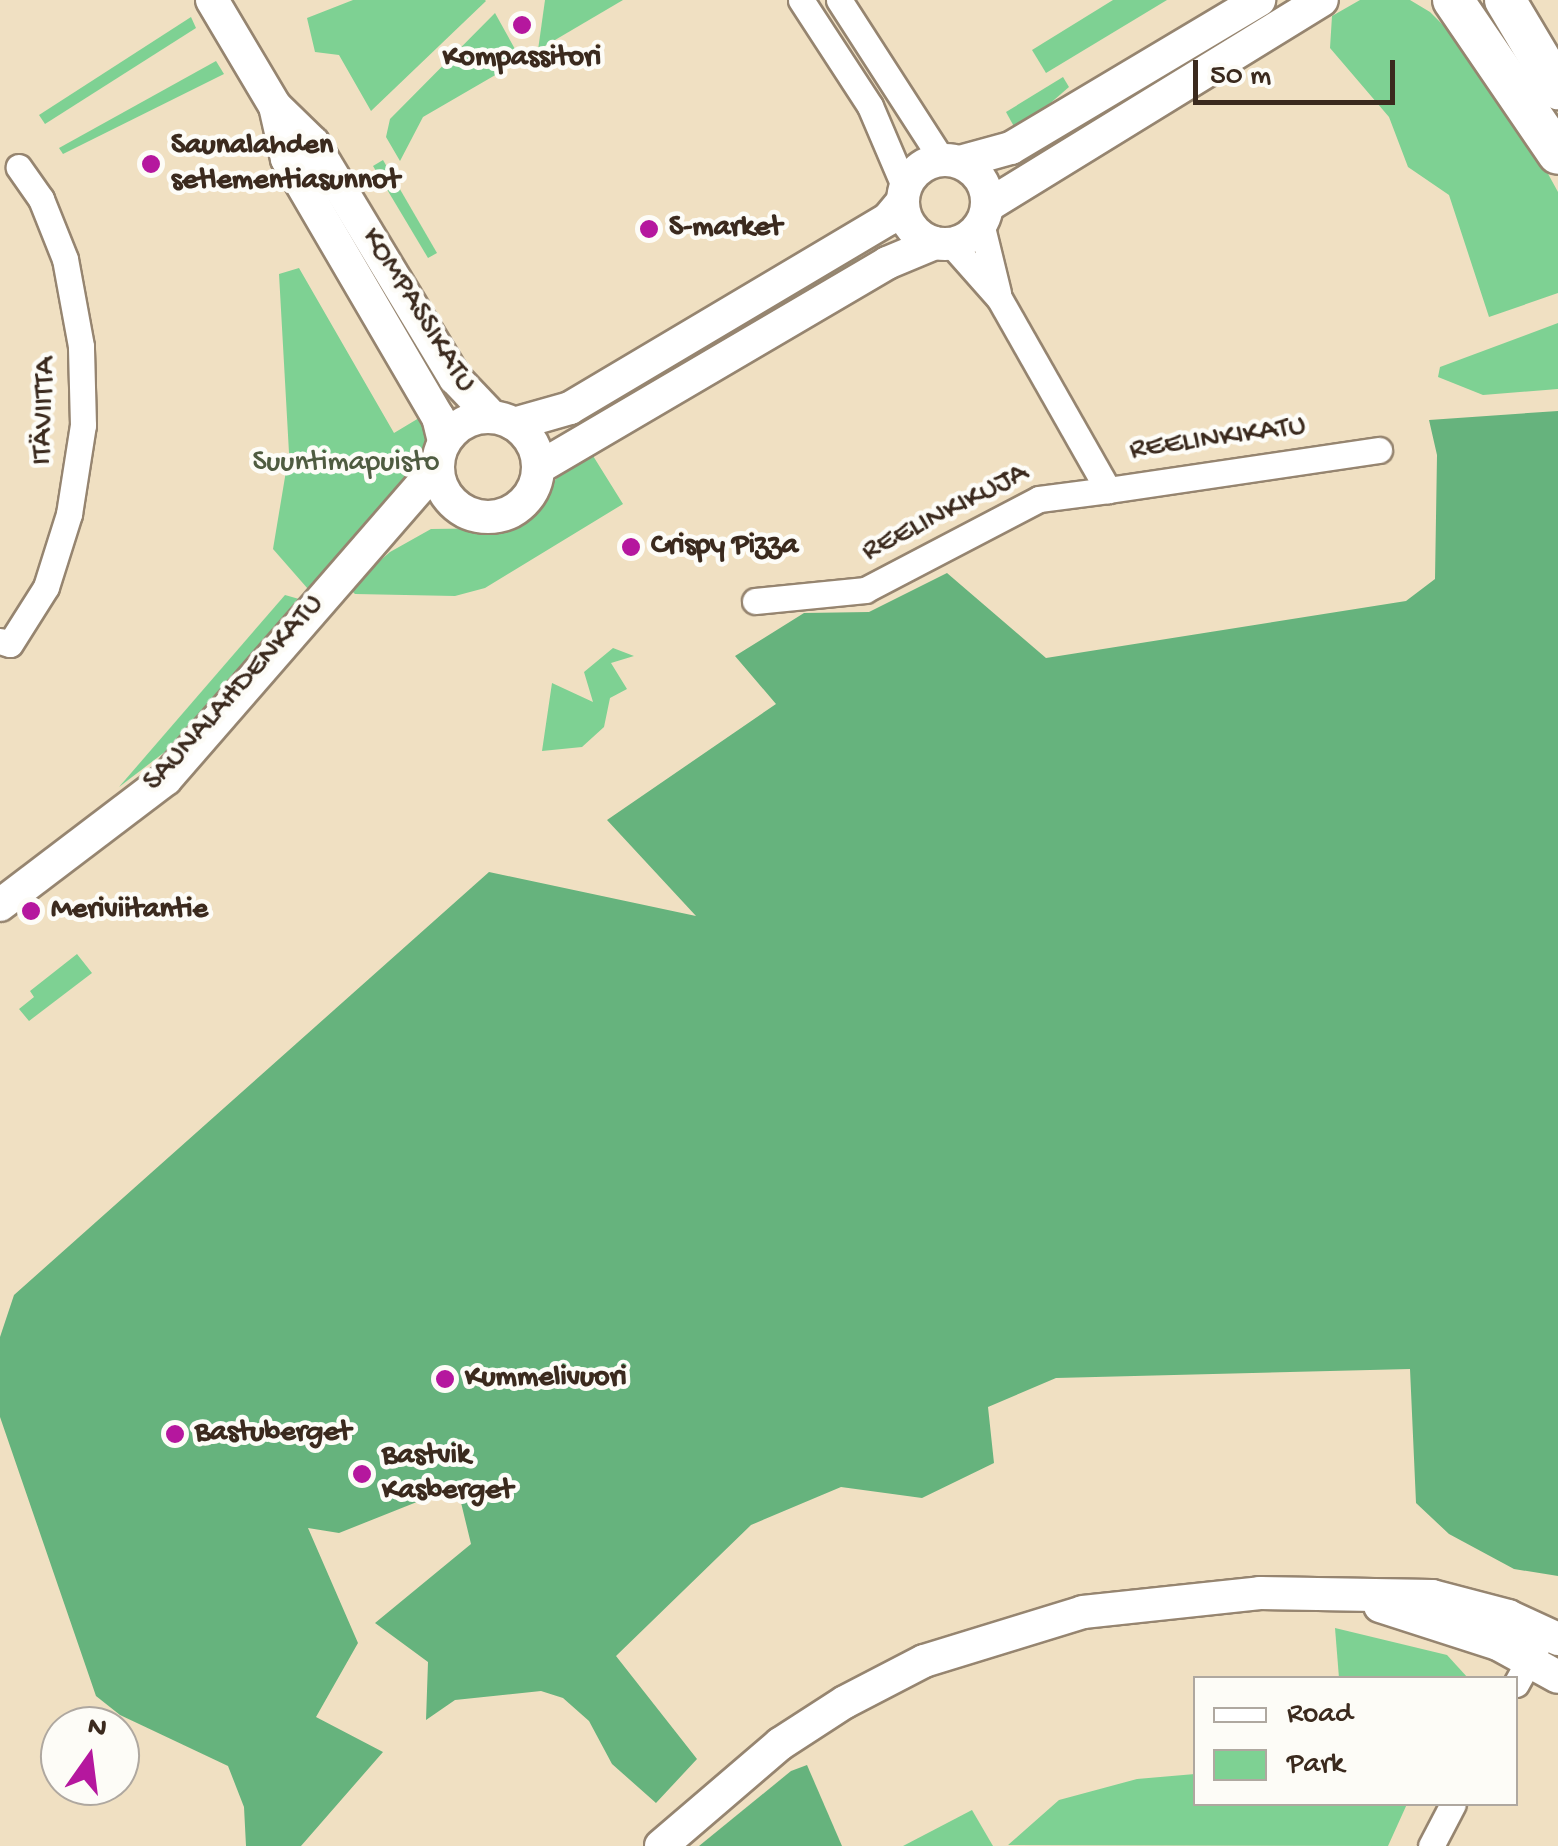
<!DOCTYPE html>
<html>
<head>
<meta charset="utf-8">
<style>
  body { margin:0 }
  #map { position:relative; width:1558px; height:1846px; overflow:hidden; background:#f0e0c2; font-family:"Gochi Hand",sans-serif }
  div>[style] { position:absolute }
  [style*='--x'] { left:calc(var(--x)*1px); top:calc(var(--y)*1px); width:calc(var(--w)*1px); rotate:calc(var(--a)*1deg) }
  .green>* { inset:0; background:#7ed193 }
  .forest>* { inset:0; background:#66b37d }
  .roads { filter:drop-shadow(2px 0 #968570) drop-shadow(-2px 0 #968570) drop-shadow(0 2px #968570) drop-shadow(0 -2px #968570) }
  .minor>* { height:25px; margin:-12.5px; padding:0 12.5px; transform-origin:12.5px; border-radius:12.5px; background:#fff }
  .tertiary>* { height:32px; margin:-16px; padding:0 16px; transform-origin:16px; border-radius:16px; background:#fff }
  .tertiary>.ring { margin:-16px; padding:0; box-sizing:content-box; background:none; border:32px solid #fff; border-radius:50% }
  .primary>* { height:40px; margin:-20px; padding:0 20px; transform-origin:20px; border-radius:20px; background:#fff }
  .dots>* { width:28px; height:28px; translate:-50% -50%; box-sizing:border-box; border:5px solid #fdfcf7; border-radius:50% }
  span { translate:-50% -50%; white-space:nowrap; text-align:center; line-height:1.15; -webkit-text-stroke:9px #fdfcf7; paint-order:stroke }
  .poi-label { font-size:30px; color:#3b2a1e; font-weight:700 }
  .left { translate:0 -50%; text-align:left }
  .street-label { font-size:30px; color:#3b2a1e }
  .park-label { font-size:30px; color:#4f5c41 }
  .legend { position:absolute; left:1193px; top:1676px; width:325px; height:130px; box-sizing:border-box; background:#fdfcf7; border:2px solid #afa8a0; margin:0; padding:12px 18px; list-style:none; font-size:30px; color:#3b2a1e }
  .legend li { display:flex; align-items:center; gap:20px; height:50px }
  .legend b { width:50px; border:2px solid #afa8a0 }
  .north { position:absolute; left:40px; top:1706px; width:100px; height:100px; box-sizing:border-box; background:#fdfcf7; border:2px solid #afa8a0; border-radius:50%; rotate:14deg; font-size:28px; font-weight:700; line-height:40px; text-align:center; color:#3b2a1e }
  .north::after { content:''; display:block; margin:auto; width:35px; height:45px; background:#b5179e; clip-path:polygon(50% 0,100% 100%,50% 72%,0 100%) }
  .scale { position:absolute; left:1193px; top:60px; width:202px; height:45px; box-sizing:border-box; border:5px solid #3b2a1e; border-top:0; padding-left:12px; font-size:30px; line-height:35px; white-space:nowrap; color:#3b2a1e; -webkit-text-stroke:8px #fdfcf7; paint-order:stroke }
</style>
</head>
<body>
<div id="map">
  <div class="green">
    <i style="clip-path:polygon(353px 0,485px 0,486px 1px,371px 111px,339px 55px,315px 52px,307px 18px)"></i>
    <i style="clip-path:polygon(545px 0,623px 0,538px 50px)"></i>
    <i style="clip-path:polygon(1113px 0,1167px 0,1046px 73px,1032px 50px)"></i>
    <i style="clip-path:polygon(1360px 0,1410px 0,1430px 12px,1466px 48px,1524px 130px,1558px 192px,1558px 293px,1489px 317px,1449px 195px,1408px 167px,1389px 117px,1330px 48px,1332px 16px)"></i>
    <i style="clip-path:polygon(495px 13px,521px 60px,423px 117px,400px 161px,386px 137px,390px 119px)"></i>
    <i style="clip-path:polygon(191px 17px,196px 28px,45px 124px,39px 115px)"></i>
    <i style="clip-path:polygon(216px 61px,224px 74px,63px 154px,59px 148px)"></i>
    <i style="clip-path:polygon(1063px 77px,1069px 87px,1017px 132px,1006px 112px)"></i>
    <i style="clip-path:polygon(383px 160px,437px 253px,428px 258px,373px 166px)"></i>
    <i style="clip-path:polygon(856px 251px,863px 265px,600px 421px,592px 407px)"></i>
    <i style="clip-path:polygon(299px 268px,394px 433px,424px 415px,429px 433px,415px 477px,308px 589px,273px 549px,289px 453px,279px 274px)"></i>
    <i style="clip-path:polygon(1558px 323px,1558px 389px,1483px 395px,1438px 377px,1440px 367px)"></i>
    <i style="clip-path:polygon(590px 451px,623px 504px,485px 588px,455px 596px,355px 594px,349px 588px,390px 552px,431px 529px,504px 528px,520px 522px,562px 472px)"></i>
    <i style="clip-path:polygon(285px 595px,299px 599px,187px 735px,119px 787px)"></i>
    <i style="clip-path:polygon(613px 648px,634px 656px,611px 663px,627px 689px,610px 698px,604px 727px,582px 747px,542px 751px,552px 683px,593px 702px,584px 672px)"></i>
    <i style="clip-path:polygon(77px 954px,92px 973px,29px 1021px,19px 1009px,34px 997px,30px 991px)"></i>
    <i style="clip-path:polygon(1335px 1628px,1447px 1655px,1468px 1678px,1339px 1678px)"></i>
    <i style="clip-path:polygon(1195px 1774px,1196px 1804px,1407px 1804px,1388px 1846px,1008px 1845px,1059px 1800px,1137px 1779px)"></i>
    <i style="clip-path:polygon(972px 1810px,993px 1846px,903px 1846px)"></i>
  </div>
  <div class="forest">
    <i style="clip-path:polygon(1558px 411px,1558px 1576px,1514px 1569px,1449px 1534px,1416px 1503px,1410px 1369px,1056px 1378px,988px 1407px,994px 1463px,922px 1498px,841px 1487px,751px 1525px,616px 1656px,697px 1759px,656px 1803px,612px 1764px,589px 1721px,563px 1698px,541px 1691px,455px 1700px,426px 1720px,428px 1662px,375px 1623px,471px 1544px,457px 1486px,339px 1533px,308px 1528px,358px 1643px,316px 1717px,383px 1752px,301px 1846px,246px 1846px,244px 1807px,228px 1766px,120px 1715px,96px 1696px,0 1417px,0 1337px,14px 1295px,489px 872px,696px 916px,607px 820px,776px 704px,735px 656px,804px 613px,869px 612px,947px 573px,1046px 658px,1406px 601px,1435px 579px,1437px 455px,1429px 420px)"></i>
    <i style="clip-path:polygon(807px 1765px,842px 1846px,699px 1846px,791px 1771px)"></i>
  </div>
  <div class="roads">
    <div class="minor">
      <i style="--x:801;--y:0;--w:126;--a:56.9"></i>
      <i style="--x:870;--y:106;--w:89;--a:66.9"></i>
      <i style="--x:839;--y:0;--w:190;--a:57.2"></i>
      <i style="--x:981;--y:223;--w:72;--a:76.3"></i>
      <i style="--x:951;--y:244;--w:72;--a:48.4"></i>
      <i style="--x:999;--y:298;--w:221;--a:60.4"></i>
      <i style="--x:1108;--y:490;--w:274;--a:-8.4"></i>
      <i style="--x:755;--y:601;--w:111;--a:-5.7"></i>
      <i style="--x:865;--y:590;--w:196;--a:-27.6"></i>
      <i style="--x:1039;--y:499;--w:70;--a:-7.4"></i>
      <i style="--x:0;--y:641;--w:10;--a:17"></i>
      <i style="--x:10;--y:644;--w:67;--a:-57.7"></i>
      <i style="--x:46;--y:587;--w:77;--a:-72.5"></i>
      <i style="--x:69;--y:514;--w:90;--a:-81.1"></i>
      <i style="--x:83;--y:425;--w:79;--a:-91.5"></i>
      <i style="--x:81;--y:346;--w:88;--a:-100.4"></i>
      <i style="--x:65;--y:259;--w:65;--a:-111.8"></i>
      <i style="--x:41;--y:199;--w:39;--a:-125"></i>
      <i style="--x:1516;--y:1684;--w:43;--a:-61.1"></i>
      <i style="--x:1431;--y:1846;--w:47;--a:-62.4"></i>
    </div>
    <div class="tertiary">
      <i style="--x:212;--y:0;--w:123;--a:59.3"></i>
      <i style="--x:275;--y:106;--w:53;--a:44.2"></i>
      <i style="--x:313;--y:143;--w:275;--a:58.9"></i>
      <i style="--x:455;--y:378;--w:52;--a:46.5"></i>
      <i style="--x:275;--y:106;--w:54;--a:77.2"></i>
      <i style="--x:287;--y:159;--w:299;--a:59.7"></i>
      <i style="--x:438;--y:417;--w:25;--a:76"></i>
      <i class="ring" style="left:903px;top:160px;width:52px;height:52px"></i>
      <i style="--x:960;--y:162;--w:53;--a:-15.4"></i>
      <i style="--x:1011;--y:148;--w:289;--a:-30.8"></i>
      <i style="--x:987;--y:206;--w:393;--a:-31.6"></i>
      <i class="ring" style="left:438px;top:417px;width:68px;height:68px"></i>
      <i style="--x:514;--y:424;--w:58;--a:-15.9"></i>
      <i style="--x:570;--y:408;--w:370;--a:-30.7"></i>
      <i style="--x:888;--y:219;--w:23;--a:-50"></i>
      <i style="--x:538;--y:468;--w:405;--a:-30.4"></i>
      <i style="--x:887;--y:263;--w:52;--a:-22.6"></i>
      <i style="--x:0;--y:905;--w:208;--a:-37.2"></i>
      <i style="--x:166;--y:779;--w:413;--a:-49"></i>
      <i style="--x:1380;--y:1606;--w:124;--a:17.9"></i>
      <i style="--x:1498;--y:1644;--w:68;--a:28.8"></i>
      <i style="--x:661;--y:1846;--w:157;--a:-40.6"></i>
      <i style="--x:780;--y:1744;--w:77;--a:-32.9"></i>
      <i style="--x:845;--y:1702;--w:89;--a:-27.4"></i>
      <i style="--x:924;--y:1661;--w:166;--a:-17.1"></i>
      <i style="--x:1083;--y:1612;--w:178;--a:-6.1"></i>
      <i style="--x:1260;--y:1593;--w:172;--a:1"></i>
      <i style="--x:1432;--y:1596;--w:79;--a:14.7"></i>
      <i style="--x:1508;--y:1616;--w:55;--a:24.7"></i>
    </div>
    <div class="primary">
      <i style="--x:1453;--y:0;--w:186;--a:55.7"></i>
      <i style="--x:1505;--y:0;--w:104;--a:59.2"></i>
    </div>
  </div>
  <div class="dots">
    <i style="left:522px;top:25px;background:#b5179e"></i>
    <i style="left:151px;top:164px;background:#b5179e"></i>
    <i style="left:649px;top:229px;background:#b5179e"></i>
    <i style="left:631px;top:547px;background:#b5179e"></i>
    <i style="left:31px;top:911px;background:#b5179e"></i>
    <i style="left:445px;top:1379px;background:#b5179e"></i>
    <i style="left:175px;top:1434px;background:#b5179e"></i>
    <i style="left:362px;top:1474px;background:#b5179e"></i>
  </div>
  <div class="poi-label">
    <span style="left:522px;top:59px">Kompassitori</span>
    <span class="left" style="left:171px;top:164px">Saunalahden<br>setlementiasunnot</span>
    <span class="left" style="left:669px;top:229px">S-market</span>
    <span class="left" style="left:651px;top:547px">Crispy Pizza</span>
    <span class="left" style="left:51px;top:911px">Meriviitantie</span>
    <span class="left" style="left:465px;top:1379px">Kummelivuori</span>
    <span class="left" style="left:195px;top:1434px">Bastuberget</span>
    <span class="left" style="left:382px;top:1474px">Bastvik<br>Kasberget</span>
  </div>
  <div class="street-label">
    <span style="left:417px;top:311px;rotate:58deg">KOMPASSIKATU</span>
    <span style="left:46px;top:411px;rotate:-88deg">ITÄVIITTA</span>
    <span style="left:1218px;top:440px;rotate:-8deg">REELINKIKATU</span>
    <span style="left:946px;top:514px;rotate:-27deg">REELINKIKUJA</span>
    <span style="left:235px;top:694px;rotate:-48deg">SAUNALAHDENKATU</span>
  </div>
  <div class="park-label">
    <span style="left:346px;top:464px">Suuntimapuisto</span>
  </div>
  <ul class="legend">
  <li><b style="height:12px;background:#fff"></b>Road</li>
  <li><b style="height:28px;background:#7ed193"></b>Park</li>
  </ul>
  <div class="north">N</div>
  <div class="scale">50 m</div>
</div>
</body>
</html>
